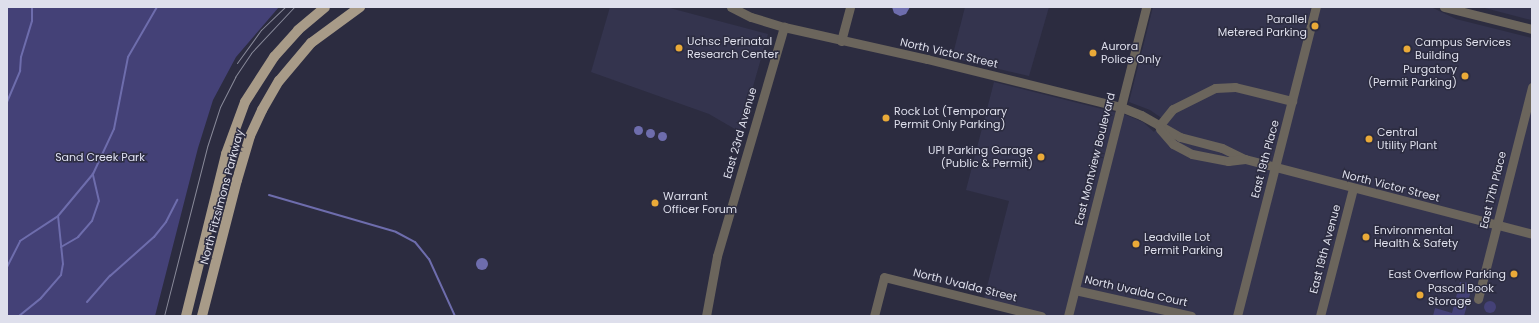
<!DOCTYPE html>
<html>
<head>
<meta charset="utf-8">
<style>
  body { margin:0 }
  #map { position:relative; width:1539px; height:323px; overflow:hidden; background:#2c2c40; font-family:Poppins,sans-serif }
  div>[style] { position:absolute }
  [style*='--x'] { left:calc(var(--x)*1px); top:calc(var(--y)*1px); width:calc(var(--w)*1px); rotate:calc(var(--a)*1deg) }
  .built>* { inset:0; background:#34344e }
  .green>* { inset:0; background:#444177 }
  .round { border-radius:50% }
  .water>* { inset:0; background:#6e6dad }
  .stream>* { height:2px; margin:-1px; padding:0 1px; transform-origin:1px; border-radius:1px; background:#6e6dad }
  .minor>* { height:9px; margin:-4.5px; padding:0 4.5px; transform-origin:4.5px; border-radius:4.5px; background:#6b655c }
  .major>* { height:10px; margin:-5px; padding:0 5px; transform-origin:5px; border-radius:5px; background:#a89b88 }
  .tram>* { height:1px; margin:-0.5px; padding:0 0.5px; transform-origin:0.5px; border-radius:0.5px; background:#898a9a }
  .dots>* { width:11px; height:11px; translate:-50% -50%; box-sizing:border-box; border:2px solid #2c2c40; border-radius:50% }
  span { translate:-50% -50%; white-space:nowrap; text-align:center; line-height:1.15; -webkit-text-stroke:3px #2c2c40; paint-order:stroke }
  .poi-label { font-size:11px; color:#dedfec }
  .right { translate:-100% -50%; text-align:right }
  .left { translate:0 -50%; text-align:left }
  .street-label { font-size:11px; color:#dedfec }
  .park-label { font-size:11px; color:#dfe0f3 }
  .frame { position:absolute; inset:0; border:8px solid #dedfec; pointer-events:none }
</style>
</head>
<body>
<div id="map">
  <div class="built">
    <i style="clip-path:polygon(610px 7px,666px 7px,768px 34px,740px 132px,709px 114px,591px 72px)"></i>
    <i style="clip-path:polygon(965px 7px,1049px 7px,1029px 76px,952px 58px)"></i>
    <i style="clip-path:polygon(1153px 7px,1311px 7px,1309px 19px,1319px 7px,1431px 7px,1456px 19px,1532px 38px,1532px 316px,1026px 316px,982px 306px,1009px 201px,966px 190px,994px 82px,1126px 115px,1143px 122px,1154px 132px,1163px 119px,1150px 110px,1129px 102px)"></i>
    <i style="clip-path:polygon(1481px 7px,1532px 7px,1532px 20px,1527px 19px)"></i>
  </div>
  <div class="green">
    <i style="clip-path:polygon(7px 7px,279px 7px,236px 57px,213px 100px,198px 148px,155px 316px,7px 316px)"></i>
    <i style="clip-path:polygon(1460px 282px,1473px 283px,1464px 316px,1433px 316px,1435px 308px,1452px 313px)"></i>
    <i class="round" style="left:1484px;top:301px;width:12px;height:12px"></i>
  </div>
  <div class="water">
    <i style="clip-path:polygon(892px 7px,910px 7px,906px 14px,900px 16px,894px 13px)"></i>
    <i class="round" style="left:633.5px;top:125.5px;width:9px;height:9px"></i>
    <i class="round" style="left:645.5px;top:128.5px;width:9px;height:9px"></i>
    <i class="round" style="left:657.5px;top:131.5px;width:9px;height:9px"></i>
    <i class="round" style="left:476px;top:258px;width:12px;height:12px"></i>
  </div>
  <div class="stream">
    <i style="--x:7;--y:102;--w:34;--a:-67"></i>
    <i style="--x:20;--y:71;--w:14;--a:-86"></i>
    <i style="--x:21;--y:57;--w:38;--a:-73"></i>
    <i style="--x:32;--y:21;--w:14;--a:-90"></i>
    <i style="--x:269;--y:195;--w:132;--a:16.2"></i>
    <i style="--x:396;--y:232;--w:21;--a:28"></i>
    <i style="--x:415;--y:242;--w:22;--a:51"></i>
    <i style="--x:429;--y:259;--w:63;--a:65.5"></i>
    <i style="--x:61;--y:247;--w:20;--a:-30"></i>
    <i style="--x:78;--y:237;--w:21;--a:-49"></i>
    <i style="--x:92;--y:221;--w:21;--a:-71"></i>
    <i style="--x:99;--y:201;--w:28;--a:-103"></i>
    <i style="--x:7;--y:267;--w:29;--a:-63"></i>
    <i style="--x:20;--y:241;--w:45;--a:-33.3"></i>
    <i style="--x:58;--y:216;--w:55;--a:-50.2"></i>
    <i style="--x:93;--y:174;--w:50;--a:-65"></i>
    <i style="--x:114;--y:129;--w:73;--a:-79"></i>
    <i style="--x:128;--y:57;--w:58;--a:-59.9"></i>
    <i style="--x:87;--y:302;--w:35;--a:-49"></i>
    <i style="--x:110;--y:276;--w:59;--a:-41.6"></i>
    <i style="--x:154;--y:237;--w:19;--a:-51"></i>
    <i style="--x:166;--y:222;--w:25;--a:-63"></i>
    <i style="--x:19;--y:316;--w:28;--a:-39"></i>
    <i style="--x:41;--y:298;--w:30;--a:-49"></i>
    <i style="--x:61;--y:275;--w:11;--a:-80"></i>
    <i style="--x:63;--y:264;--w:48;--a:-95.9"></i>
  </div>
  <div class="minor">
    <i style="--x:731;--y:7;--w:22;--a:27"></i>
    <i style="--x:751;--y:17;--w:34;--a:17"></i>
    <i style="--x:784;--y:27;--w:147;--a:12.6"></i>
    <i style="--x:927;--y:59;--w:200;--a:13.9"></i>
    <i style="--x:1121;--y:107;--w:22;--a:22"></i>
    <i style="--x:1141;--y:115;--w:45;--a:29.4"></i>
    <i style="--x:1180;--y:137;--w:43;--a:14.7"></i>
    <i style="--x:1222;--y:148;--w:25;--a:26"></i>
    <i style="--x:1245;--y:159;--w:297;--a:14.6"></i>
    <i style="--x:1444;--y:7;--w:91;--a:14"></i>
    <i style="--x:841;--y:41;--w:35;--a:-75"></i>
    <i style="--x:1159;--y:126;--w:22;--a:-51"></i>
    <i style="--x:1173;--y:109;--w:47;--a:-26.6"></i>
    <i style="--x:1215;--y:88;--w:20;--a:-3"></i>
    <i style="--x:1235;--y:87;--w:59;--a:13.8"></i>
    <i style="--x:1160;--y:129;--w:20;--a:49"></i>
    <i style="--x:1173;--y:144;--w:21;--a:28"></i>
    <i style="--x:1192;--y:154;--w:37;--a:11"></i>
    <i style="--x:1228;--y:161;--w:17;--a:-7"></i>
    <i style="--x:1075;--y:290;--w:119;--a:12.6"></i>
    <i style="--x:1478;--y:299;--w:219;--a:-75.7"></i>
    <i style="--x:706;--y:316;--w:61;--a:-79.6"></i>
    <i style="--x:717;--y:256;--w:239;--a:-73.7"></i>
    <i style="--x:874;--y:316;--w:40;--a:-75.6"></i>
    <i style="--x:884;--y:277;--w:162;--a:14"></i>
    <i style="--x:1068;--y:316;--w:319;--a:-75.8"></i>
    <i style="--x:1237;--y:316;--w:319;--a:-75.7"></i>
    <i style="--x:1320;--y:316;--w:132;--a:-75.5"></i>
  </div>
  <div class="major">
    <i style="--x:186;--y:316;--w:167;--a:-76.1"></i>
    <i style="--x:226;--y:154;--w:55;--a:-69.9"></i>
    <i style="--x:245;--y:102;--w:54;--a:-57.2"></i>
    <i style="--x:274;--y:57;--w:36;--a:-48"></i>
    <i style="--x:298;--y:30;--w:35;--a:-40"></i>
    <i style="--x:202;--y:316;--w:140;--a:-75.6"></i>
    <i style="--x:237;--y:180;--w:46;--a:-73.5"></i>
    <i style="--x:250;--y:136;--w:29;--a:-65"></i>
    <i style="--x:262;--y:110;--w:34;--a:-60"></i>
    <i style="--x:279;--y:81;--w:50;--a:-49.9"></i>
    <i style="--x:311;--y:43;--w:61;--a:-36.3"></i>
  </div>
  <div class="tram">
    <i style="--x:237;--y:63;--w:41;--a:-54"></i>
    <i style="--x:261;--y:30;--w:33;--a:-44"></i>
    <i style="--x:164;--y:316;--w:174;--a:-75.7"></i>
    <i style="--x:207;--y:147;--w:42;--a:-72"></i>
    <i style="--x:220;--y:107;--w:34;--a:-63"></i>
    <i style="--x:235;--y:77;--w:29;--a:-56"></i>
    <i style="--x:251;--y:53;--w:63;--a:-46.9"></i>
  </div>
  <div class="dots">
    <i style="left:1315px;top:26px;background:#eaaa38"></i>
    <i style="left:679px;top:48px;background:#eaaa38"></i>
    <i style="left:1407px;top:49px;background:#eaaa38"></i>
    <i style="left:1093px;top:53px;background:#eaaa38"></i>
    <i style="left:1465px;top:76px;background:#eaaa38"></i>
    <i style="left:886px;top:118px;background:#eaaa38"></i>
    <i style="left:1369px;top:139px;background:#eaaa38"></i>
    <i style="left:1041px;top:157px;background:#eaaa38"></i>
    <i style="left:655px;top:203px;background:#eaaa38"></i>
    <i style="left:1366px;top:237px;background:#eaaa38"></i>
    <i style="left:1136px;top:244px;background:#eaaa38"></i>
    <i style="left:1514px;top:274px;background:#eaaa38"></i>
    <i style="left:1420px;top:295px;background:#eaaa38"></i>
  </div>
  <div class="poi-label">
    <span class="right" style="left:1307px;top:26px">Parallel<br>Metered Parking</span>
    <span class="left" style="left:687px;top:48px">Uchsc Perinatal<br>Research Center</span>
    <span class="left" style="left:1415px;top:49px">Campus Services<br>Building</span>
    <span class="left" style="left:1101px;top:53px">Aurora<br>Police Only</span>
    <span class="right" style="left:1457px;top:76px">Purgatory<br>(Permit Parking)</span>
    <span class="left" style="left:894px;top:118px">Rock Lot (Temporary<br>Permit Only Parking)</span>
    <span class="left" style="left:1377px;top:139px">Central<br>Utility Plant</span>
    <span class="right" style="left:1033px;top:157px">UPI Parking Garage<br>(Public &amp; Permit)</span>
    <span class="left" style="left:663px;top:203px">Warrant<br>Officer Forum</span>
    <span class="left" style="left:1374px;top:237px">Environmental<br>Health &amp; Safety</span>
    <span class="left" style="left:1144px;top:244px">Leadville Lot<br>Permit Parking</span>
    <span class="right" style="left:1506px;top:274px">East Overflow Parking</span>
    <span class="left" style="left:1428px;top:295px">Pascal Book<br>Storage</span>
  </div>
  <div class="street-label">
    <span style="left:949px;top:53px;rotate:13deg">North Victor Street</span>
    <span style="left:740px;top:133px;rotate:-74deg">East 23rd Avenue</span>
    <span style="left:1095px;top:159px;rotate:-76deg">East Montview Boulevard</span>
    <span style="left:1265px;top:159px;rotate:-75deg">East 19th Place</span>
    <span style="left:1391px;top:186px;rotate:14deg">North Victor Street</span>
    <span style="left:1493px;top:190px;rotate:-76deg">East 17th Place</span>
    <span style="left:222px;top:197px;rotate:-75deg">North Fitzsimons Parkway</span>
    <span style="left:1325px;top:249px;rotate:-75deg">East 19th Avenue</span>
    <span style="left:965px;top:285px;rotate:14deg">North Uvalda Street</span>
    <span style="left:1136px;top:291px;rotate:13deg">North Uvalda Court</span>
  </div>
  <div class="park-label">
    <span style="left:100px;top:157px">Sand Creek Park</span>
  </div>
  <div class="frame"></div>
</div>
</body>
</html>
